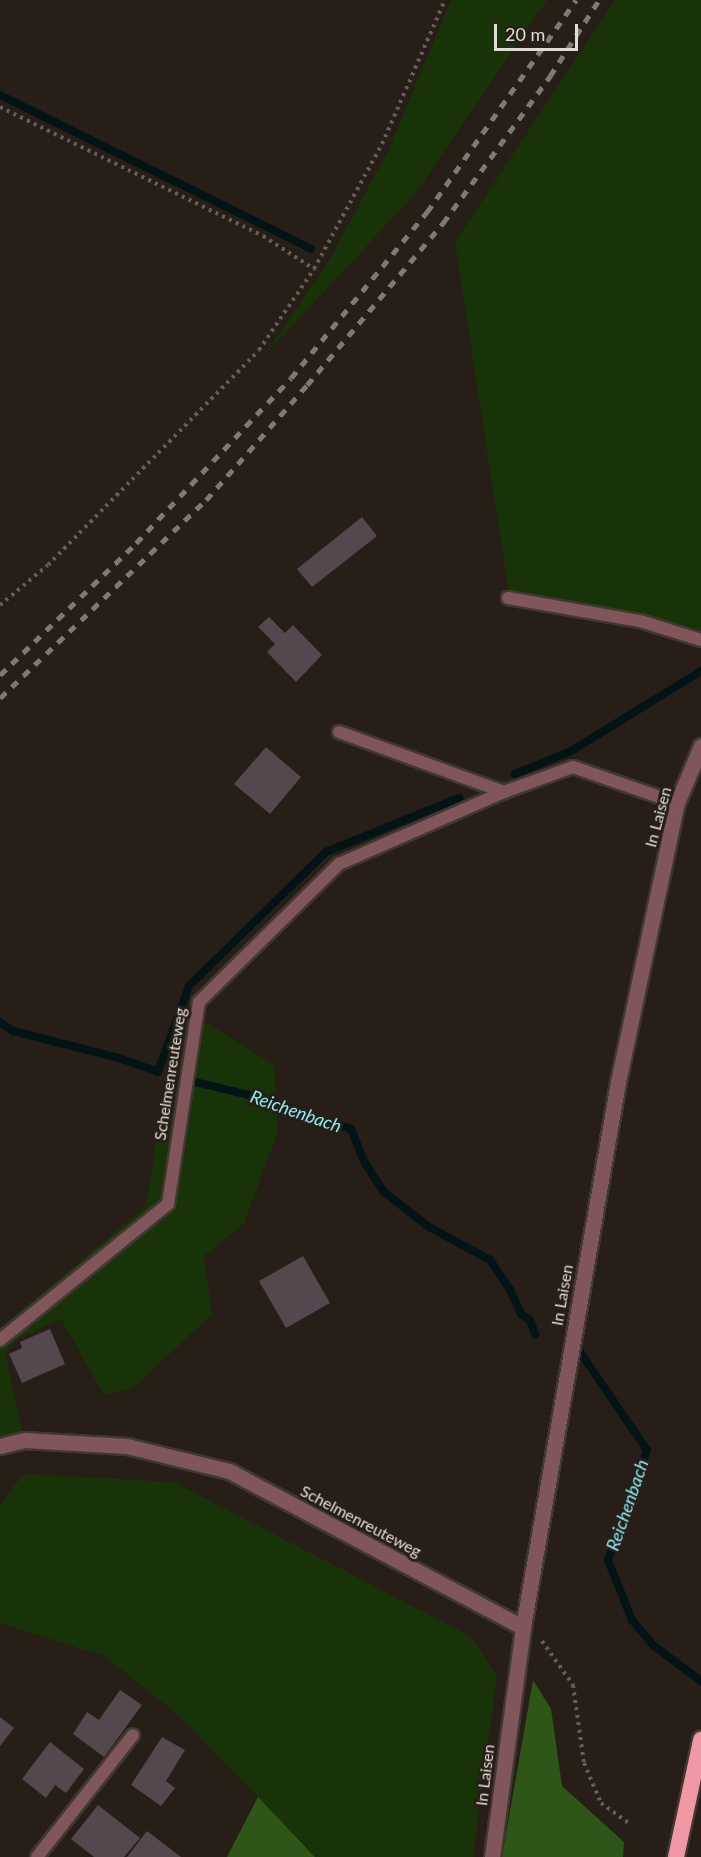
<!DOCTYPE html>
<html>
<head>
<meta charset="utf-8">
<style>
  body { margin:0 }
  #map { position:relative; width:701px; height:1857px; overflow:hidden; background:#271e17; font-family:Lato,sans-serif }
  div>[style] { position:absolute }
  [style*='--x'] { left:calc(var(--x)*1px); top:calc(var(--y)*1px); width:calc(var(--w)*1px); rotate:calc(var(--a)*1deg) }
  .green>* { inset:0; background:#183308 }
  .forest>* { inset:0; background:#2e5717 }
  .stream>* { height:8px; margin:-4px; padding:0 4px; transform-origin:4px; border-radius:4px; background:#021415 }
  .building>* { inset:0; background:#54474d }
  .path>* { height:4px; margin-top:-2px; transform-origin:0; background:repeating-linear-gradient(90deg,#655d57 0 3px,transparent 0 7.5px) }
  .roads { filter:drop-shadow(2px 0 #413832) drop-shadow(-2px 0 #413832) drop-shadow(0 2px #413832) drop-shadow(0 -2px #413832) }
  .service>* { height:12px; margin:-6px; padding:0 6px; transform-origin:6px; border-radius:6px; background:#81565b }
  .minor>* { height:15px; margin:-7.5px; padding:0 7.5px; transform-origin:7.5px; border-radius:7.5px; background:#81565b }
  .trunk>* { height:16px; margin:-8px; padding:0 8px; transform-origin:8px; border-radius:8px; background:#f098a4 }
  .rail>* { height:4.5px; margin-top:-2.25px; transform-origin:0; background:repeating-linear-gradient(90deg,#807872 0 8px,transparent 0 16px) }
  span { translate:-50% -50%; white-space:nowrap; text-align:center; line-height:1.15; -webkit-text-stroke:6px #271e17; paint-order:stroke }
  .street-label { font-size:16px; color:#e1dbd6 }
  .water-label { font-size:18px; color:#88edf7; font-style:italic }
  .scale { position:absolute; left:494px; top:24px; width:84px; height:27px; box-sizing:border-box; border:3px solid #e1dbd6; border-top:0; padding-left:8px; font-size:18px; line-height:21px; white-space:nowrap; color:#e1dbd6; -webkit-text-stroke:4px #271e17; paint-order:stroke }
</style>
</head>
<body>
<div id="map">
  <div class="green">
    <i style="clip-path:polygon(451px 0,547px 0,415px 194px,264px 356px,328px 262px,389px 149px)"></i>
    <i style="clip-path:polygon(615px 0,701px 0,701px 643px,643px 618px,509px 594px,455px 242px)"></i>
    <i style="clip-path:polygon(178px 1005px,274px 1065px,278px 1131px,244px 1224px,204px 1256px,212px 1314px,134px 1387px,104px 1395px,61px 1319px,21px 1337px,5px 1352px,24px 1440px,0 1443px,0 1328px,146px 1206px)"></i>
    <i style="clip-path:polygon(23px 1474px,174px 1482px,472px 1637px,497px 1676px,473px 1857px,316px 1857px,179px 1716px,104px 1656px,0 1623px,0 1505px)"></i>
  </div>
  <div class="forest">
    <i style="clip-path:polygon(533px 1680px,551px 1709px,562px 1786px,624px 1842px,623px 1857px,502px 1857px)"></i>
    <i style="clip-path:polygon(258px 1797px,315px 1857px,227px 1857px)"></i>
  </div>
  <div class="stream">
    <i style="--x:0;--y:95;--w:347;--a:26.3"></i>
    <i style="--x:515;--y:774;--w:61;--a:-22.3"></i>
    <i style="--x:571;--y:751;--w:153;--a:-31.6"></i>
    <i style="--x:0;--y:1022;--w:16;--a:35"></i>
    <i style="--x:13;--y:1031;--w:109;--a:14.3"></i>
    <i style="--x:119;--y:1058;--w:41;--a:19.7"></i>
    <i style="--x:158;--y:1072;--w:91;--a:-70.2"></i>
    <i style="--x:189;--y:986;--w:192;--a:-44.4"></i>
    <i style="--x:326;--y:852;--w:144;--a:-22.1"></i>
    <i style="--x:174;--y:1077;--w:86;--a:13.4"></i>
    <i style="--x:258;--y:1097;--w:98;--a:19"></i>
    <i style="--x:351;--y:1129;--w:37;--a:68"></i>
    <i style="--x:365;--y:1163;--w:35;--a:57"></i>
    <i style="--x:384;--y:1192;--w:57;--a:37.9"></i>
    <i style="--x:429;--y:1227;--w:69;--a:28.4"></i>
    <i style="--x:490;--y:1260;--w:36;--a:56"></i>
    <i style="--x:510;--y:1290;--w:26;--a:65"></i>
    <i style="--x:521;--y:1314;--w:11;--a:34"></i>
    <i style="--x:530;--y:1320;--w:15;--a:70"></i>
    <i style="--x:578;--y:1349;--w:122;--a:55.7"></i>
    <i style="--x:647;--y:1450;--w:117;--a:109.5"></i>
    <i style="--x:608;--y:1560;--w:65;--a:68.2"></i>
    <i style="--x:632;--y:1620;--w:34;--a:50"></i>
    <i style="--x:654;--y:1646;--w:59;--a:36.7"></i>
  </div>
  <div class="building">
    <i style="clip-path:polygon(362px 517px,377px 536px,312px 587px,297px 569px)"></i>
    <i style="clip-path:polygon(269px 617px,285px 633px,293px 625px,322px 655px,296px 682px,267px 652px,275px 644px,258px 627px)"></i>
    <i style="clip-path:polygon(266px 747px,301px 777px,270px 814px,234px 784px)"></i>
    <i style="clip-path:polygon(303px 1256px,330px 1303px,286px 1328px,259px 1281px)"></i>
    <i style="clip-path:polygon(50px 1329px,65px 1364px,22px 1383px,9px 1354px,22px 1348px,20px 1342px)"></i>
    <i style="clip-path:polygon(120px 1690px,142px 1705px,104px 1757px,73px 1734px,87px 1712px,99px 1720px)"></i>
    <i style="clip-path:polygon(0 1717px,14px 1728px,0 1746px)"></i>
    <i style="clip-path:polygon(162px 1737px,185px 1750px,166px 1781px,175px 1788px,161px 1806px,131px 1785px)"></i>
    <i style="clip-path:polygon(50px 1742px,84px 1769px,66px 1793px,55px 1785px,46px 1798px,22px 1779px)"></i>
    <i style="clip-path:polygon(98px 1805px,140px 1838px,124px 1857px,94px 1857px,71px 1839px)"></i>
    <i style="clip-path:polygon(147px 1831px,168px 1847px,181px 1857px,127px 1857px)"></i>
  </div>
  <div class="path">
    <i style="--x:0;--y:107;--w:293;--a:26.1"></i>
    <i style="--x:263;--y:236;--w:61;--a:32.9"></i>
    <i style="--x:0;--y:605;--w:62;--a:-39.8"></i>
    <i style="--x:48;--y:565;--w:301;--a:-45.5"></i>
    <i style="--x:259;--y:350;--w:98;--a:-55.8"></i>
    <i style="--x:314;--y:269;--w:142;--a:-61.5"></i>
    <i style="--x:382;--y:144;--w:157;--a:-66.4"></i>
    <i style="--x:542;--y:1641;--w:54;--a:54.8"></i>
    <i style="--x:573;--y:1685;--w:79;--a:82"></i>
    <i style="--x:584;--y:1763;--w:43;--a:67"></i>
    <i style="--x:601;--y:1803;--w:34;--a:36"></i>
  </div>
  <div class="roads">
    <div class="service">
      <i style="--x:508;--y:598;--w:134;--a:9.9"></i>
      <i style="--x:640;--y:621;--w:64;--a:17.3"></i>
      <i style="--x:339;--y:732;--w:176;--a:20"></i>
      <i style="--x:0;--y:1340;--w:216;--a:-39"></i>
      <i style="--x:168;--y:1204;--w:204;--a:-81.3"></i>
      <i style="--x:199;--y:1002;--w:197;--a:-44.6"></i>
      <i style="--x:339;--y:864;--w:180;--a:-23.6"></i>
      <i style="--x:504;--y:792;--w:73;--a:-19.9"></i>
      <i style="--x:573;--y:767;--w:110;--a:19.1"></i>
      <i style="--x:37;--y:1857;--w:155;--a:-51.8"></i>
    </div>
    <div class="minor">
      <i style="--x:0;--y:1446;--w:25;--a:-14"></i>
      <i style="--x:24;--y:1440;--w:103;--a:3.3"></i>
      <i style="--x:127;--y:1446;--w:105;--a:13.8"></i>
      <i style="--x:229;--y:1471;--w:333;--a:28"></i>
      <i style="--x:492;--y:1857;--w:232;--a:-82.3"></i>
      <i style="--x:523;--y:1627;--w:553;--a:-80.11"></i>
      <i style="--x:618;--y:1082;--w:285;--a:-78.1"></i>
      <i style="--x:677;--y:803;--w:62;--a:-67.2"></i>
    </div>
    <div class="trunk">
      <i style="--x:676;--y:1857;--w:120;--a:-77.9"></i>
    </div>
  </div>
  <div class="rail">
    <i style="--x:0;--y:675;--w:190;--a:-44.1"></i>
    <i style="--x:136;--y:543;--w:226;--a:-46.8"></i>
    <i style="--x:291;--y:378;--w:215;--a:-50.7"></i>
    <i style="--x:427;--y:212;--w:259;--a:-54.9"></i>
    <i style="--x:0;--y:698;--w:286;--a:-43.9"></i>
    <i style="--x:206;--y:500;--w:153;--a:-48.7"></i>
    <i style="--x:307;--y:385;--w:212;--a:-50"></i>
    <i style="--x:443;--y:223;--w:182;--a:-53.9"></i>
    <i style="--x:550;--y:76;--w:90;--a:-57.2"></i>
  </div>
  <div class="street-label">
    <span style="left:658px;top:817px;rotate:-75deg">In Laisen</span>
    <span style="left:170px;top:1074px;rotate:-81deg">Schelmenreuteweg</span>
    <span style="left:562px;top:1295px;rotate:-80deg">In Laisen</span>
    <span style="left:361px;top:1521px;rotate:28deg">Schelmenreuteweg</span>
    <span style="left:485px;top:1775px;rotate:-83deg">In Laisen</span>
  </div>
  <div class="water-label">
    <span style="left:296px;top:1111px;rotate:19deg">Reichenbach</span>
    <span style="left:627px;top:1505px;rotate:-71deg">Reichenbach</span>
  </div>
  <div class="scale">20 m</div>
</div>
</body>
</html>
